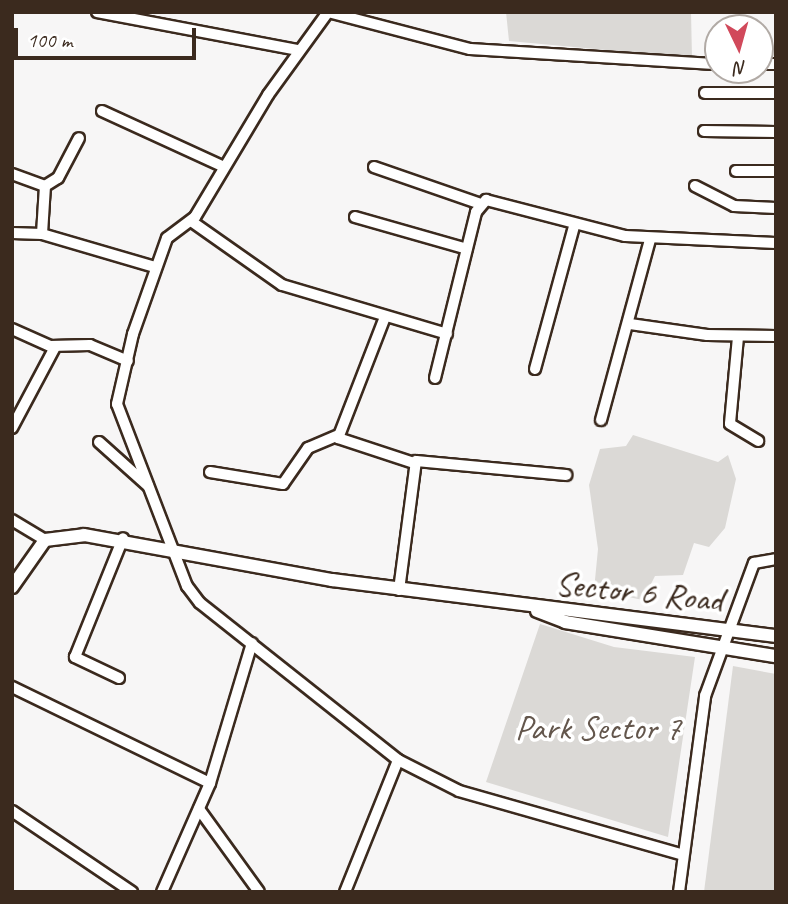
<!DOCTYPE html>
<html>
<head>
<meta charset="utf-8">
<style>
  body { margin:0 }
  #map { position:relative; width:788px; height:904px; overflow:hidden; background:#f7f6f6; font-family:Caveat,sans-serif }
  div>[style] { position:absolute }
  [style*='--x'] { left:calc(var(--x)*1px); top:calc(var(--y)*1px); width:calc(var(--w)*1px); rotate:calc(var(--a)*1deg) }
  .green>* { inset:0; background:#dbd9d6 }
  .roads { filter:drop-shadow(2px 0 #3b2a1e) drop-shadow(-2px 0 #3b2a1e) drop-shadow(0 2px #3b2a1e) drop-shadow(0 -2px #3b2a1e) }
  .minor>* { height:10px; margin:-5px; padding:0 5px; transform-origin:5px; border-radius:5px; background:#fff }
  .tertiary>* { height:12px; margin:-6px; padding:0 6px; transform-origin:6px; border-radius:6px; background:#fff }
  span { translate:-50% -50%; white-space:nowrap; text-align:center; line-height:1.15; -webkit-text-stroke:7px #fff; paint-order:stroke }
  .street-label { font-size:35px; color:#3b2a1e }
  .park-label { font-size:35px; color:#63564c }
  .frame { position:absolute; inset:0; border:14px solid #3b2a1e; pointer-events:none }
  .north { position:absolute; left:704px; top:14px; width:70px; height:70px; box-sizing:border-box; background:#fff; border:2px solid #b1aaa5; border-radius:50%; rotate:175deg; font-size:19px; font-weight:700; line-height:28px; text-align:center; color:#3b2a1e }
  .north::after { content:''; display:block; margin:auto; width:24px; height:32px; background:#d1495b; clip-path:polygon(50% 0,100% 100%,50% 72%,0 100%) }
  .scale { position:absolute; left:14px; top:28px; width:182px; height:32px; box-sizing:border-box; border:4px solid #3b2a1e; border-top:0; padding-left:9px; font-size:21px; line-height:24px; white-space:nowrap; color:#3b2a1e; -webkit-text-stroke:5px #fff; paint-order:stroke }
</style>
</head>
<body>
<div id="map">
  <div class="green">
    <i style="clip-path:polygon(506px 12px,691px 12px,692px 58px,509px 41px)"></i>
    <i style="clip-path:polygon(633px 435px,718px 462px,728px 455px,736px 479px,725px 528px,709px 547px,694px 543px,683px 575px,655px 576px,643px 600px,594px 590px,598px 549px,589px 485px,600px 449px,626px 446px)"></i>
    <i style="clip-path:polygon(540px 624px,614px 647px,695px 657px,668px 837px,486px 782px)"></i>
    <i style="clip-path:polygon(733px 666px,776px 674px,776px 892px,704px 892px)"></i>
  </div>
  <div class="roads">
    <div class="minor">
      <i style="--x:97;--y:12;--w:205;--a:10.7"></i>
      <i style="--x:328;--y:12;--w:102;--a:125.9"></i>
      <i style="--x:268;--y:95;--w:142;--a:120.9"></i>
      <i style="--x:195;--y:217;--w:35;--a:143"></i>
      <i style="--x:167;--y:238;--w:102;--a:109.5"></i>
      <i style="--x:133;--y:334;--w:72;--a:102.9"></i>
      <i style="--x:117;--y:404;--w:195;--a:69"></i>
      <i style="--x:187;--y:586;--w:21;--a:53"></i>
      <i style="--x:200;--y:603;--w:253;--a:38.4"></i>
      <i style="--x:398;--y:760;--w:68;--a:26.9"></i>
      <i style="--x:459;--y:791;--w:230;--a:15.9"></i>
      <i style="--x:328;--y:12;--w:147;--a:14.6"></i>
      <i style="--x:470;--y:49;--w:248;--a:3.5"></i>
      <i style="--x:760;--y:64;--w:16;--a:0"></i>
      <i style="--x:705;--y:93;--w:71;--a:0"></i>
      <i style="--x:102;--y:111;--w:132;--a:24.6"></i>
      <i style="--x:704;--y:131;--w:72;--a:0.8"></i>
      <i style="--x:374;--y:167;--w:113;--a:19.1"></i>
      <i style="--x:736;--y:171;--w:40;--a:0"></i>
      <i style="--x:12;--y:174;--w:35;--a:20"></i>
      <i style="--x:45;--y:186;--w:48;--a:93.6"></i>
      <i style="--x:45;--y:186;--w:15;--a:-32"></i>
      <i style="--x:58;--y:178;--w:45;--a:-62.3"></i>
      <i style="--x:695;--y:186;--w:44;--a:27.1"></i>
      <i style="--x:734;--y:206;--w:42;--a:2.7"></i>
      <i style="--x:355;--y:217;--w:116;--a:15.9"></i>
      <i style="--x:191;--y:221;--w:111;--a:35.1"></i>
      <i style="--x:282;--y:285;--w:172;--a:16.5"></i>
      <i style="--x:12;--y:233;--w:30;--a:2"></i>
      <i style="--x:42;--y:234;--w:118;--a:16.3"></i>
      <i style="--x:385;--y:317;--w:130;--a:111.2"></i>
      <i style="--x:338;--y:438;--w:80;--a:18.2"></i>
      <i style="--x:630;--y:324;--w:78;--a:8.1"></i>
      <i style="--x:707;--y:335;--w:69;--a:0.8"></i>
      <i style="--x:12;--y:329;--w:42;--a:24.1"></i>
      <i style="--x:50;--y:346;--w:40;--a:-1.4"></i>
      <i style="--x:90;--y:345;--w:41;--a:22.8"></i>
      <i style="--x:738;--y:337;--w:87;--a:95.3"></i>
      <i style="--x:730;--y:424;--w:33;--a:31"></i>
      <i style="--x:535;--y:369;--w:148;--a:-74.7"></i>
      <i style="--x:435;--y:378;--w:171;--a:-76.1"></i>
      <i style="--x:476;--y:212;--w:16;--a:-50"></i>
      <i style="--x:486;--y:200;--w:144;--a:14.5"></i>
      <i style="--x:625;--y:236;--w:151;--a:2.7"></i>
      <i style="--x:601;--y:420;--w:187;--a:-74.8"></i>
      <i style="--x:12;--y:428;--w:92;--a:-62"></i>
      <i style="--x:99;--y:442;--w:66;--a:41.9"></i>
      <i style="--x:210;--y:472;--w:74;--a:9.3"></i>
      <i style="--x:283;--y:484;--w:44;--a:-55.2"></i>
      <i style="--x:308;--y:448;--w:33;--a:-23"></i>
      <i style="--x:12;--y:520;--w:39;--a:31"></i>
      <i style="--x:399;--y:590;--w:130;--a:-82.5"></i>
      <i style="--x:416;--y:461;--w:151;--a:5.3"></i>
      <i style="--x:119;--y:678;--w:49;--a:-154.5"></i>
      <i style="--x:75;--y:657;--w:128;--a:-68"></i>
      <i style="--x:12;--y:687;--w:220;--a:25.9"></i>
      <i style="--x:199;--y:809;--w:102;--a:54.1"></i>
      <i style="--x:12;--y:811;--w:145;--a:34"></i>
      <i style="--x:162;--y:892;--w:119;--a:-66.2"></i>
      <i style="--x:210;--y:783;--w:146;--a:-73.3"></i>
      <i style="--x:345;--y:892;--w:142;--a:-68.1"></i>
      <i style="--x:679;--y:892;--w:198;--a:-82.4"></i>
      <i style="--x:705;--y:696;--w:142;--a:-69.8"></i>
      <i style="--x:754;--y:563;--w:22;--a:-10"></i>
    </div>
    <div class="tertiary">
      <i style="--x:12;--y:587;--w:57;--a:-54.9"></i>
      <i style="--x:45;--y:540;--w:39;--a:-7"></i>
      <i style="--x:84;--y:535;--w:252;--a:10.3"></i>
      <i style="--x:332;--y:580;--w:448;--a:7.2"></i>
      <i style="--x:537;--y:611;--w:30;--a:21"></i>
      <i style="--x:565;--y:622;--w:214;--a:9.2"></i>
    </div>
  </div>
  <div class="street-label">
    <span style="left:639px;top:592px;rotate:6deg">Sector 6 Road</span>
  </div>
  <div class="park-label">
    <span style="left:598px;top:728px">Park Sector 7</span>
  </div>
  <div class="frame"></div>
  <div class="north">N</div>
  <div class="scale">100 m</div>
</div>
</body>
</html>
